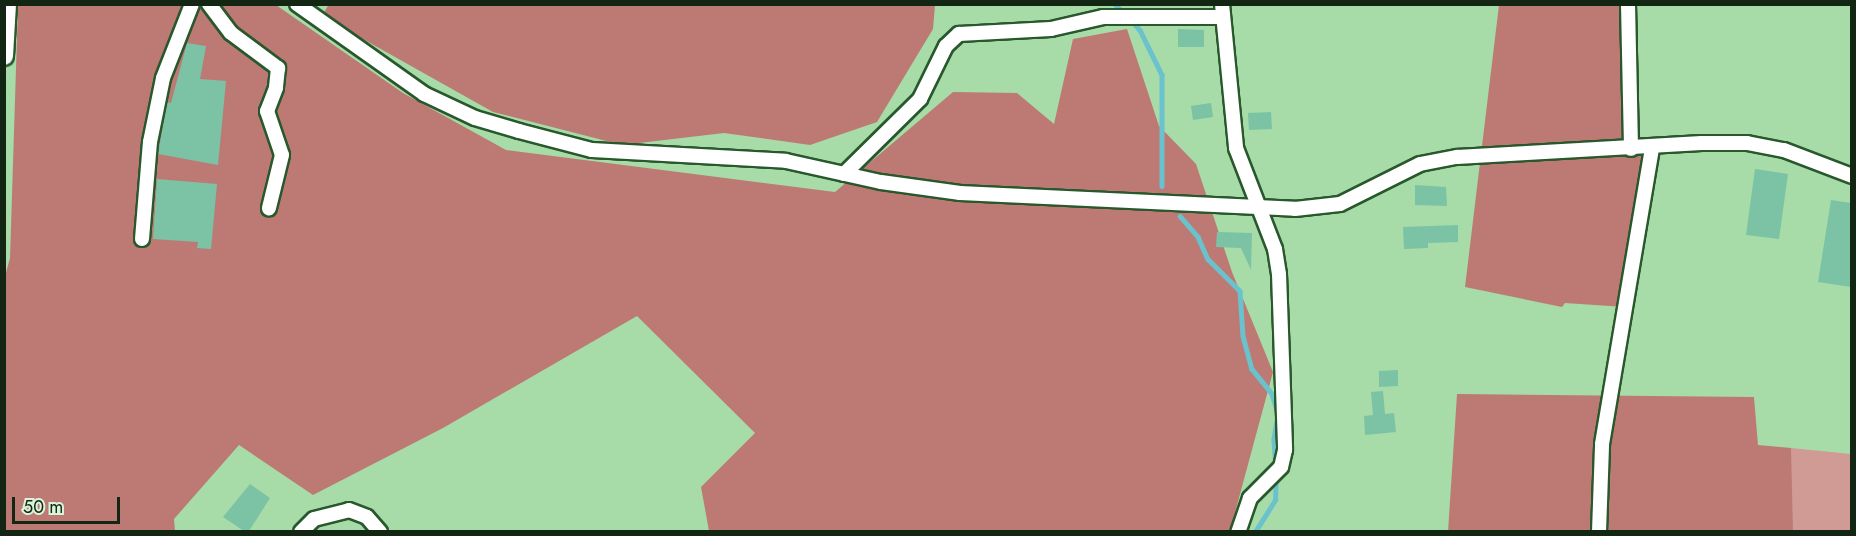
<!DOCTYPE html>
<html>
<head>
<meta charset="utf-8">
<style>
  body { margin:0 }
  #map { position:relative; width:1856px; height:536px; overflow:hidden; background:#a7dba8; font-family:Jost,sans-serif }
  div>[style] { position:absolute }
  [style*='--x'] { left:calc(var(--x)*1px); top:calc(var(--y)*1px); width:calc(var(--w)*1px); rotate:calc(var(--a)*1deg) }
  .green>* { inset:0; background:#d09b95 }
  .forest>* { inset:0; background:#bd7a74 }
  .stream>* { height:4.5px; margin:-2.25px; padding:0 2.25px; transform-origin:2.25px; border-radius:2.25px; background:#6ac2cc }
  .building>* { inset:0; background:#7bc3a4 }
  .roads { filter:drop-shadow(2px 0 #28582c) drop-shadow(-2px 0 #28582c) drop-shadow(0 2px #28582c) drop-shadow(0 -2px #28582c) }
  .street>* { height:14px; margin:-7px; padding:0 7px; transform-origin:7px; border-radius:7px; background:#fff }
  .secondary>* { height:18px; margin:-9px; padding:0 9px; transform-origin:9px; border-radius:9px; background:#fff }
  span { translate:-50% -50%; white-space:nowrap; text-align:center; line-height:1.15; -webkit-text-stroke:4.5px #daf4da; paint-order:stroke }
  .frame { position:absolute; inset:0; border:6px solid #122613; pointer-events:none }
  .scale { position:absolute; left:12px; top:497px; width:108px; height:27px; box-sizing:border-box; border:3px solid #122613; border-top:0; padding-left:8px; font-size:18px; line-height:21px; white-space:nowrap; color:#122613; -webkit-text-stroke:4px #daf4da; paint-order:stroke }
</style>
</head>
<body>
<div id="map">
  <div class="green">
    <i style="clip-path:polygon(1791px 448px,1851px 454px,1851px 531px,1791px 532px)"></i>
  </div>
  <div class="forest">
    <i style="clip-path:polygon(329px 4px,935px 5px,933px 29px,877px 122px,810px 145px,724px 133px,622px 145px,493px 112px,322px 16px)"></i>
    <i style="clip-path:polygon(18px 5px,276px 5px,403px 93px,506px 150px,835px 192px,953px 92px,1017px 93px,1054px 124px,1073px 39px,1127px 29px,1159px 126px,1196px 164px,1232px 272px,1273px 372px,1230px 531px,709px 531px,701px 487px,755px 433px,637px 316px,443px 428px,313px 495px,239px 445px,174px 519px,175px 531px,5px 532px,4px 280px,10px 258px)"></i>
    <i style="clip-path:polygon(1499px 5px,1633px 5px,1631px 148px,1648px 148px,1625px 307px,1565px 303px,1562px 307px,1465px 287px)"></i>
    <i style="clip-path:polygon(1457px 394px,1754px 397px,1758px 445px,1791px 448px,1793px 531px,1448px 532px)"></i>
  </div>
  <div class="stream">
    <i style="--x:1115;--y:4;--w:13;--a:45"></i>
    <i style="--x:1130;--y:19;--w:15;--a:48"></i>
    <i style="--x:1140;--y:30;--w:50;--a:63.9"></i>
    <i style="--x:1162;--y:75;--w:111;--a:90"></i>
    <i style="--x:1180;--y:216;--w:28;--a:49"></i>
    <i style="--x:1198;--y:237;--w:24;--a:66"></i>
    <i style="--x:1208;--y:259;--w:45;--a:45"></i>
    <i style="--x:1240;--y:291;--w:45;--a:86.2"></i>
    <i style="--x:1243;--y:336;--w:34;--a:75"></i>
    <i style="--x:1252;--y:369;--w:32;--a:51"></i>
    <i style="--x:1272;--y:394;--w:21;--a:73"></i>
    <i style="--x:1278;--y:414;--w:26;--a:99"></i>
    <i style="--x:1274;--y:440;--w:26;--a:86"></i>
    <i style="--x:1255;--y:532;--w:38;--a:-58"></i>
    <i style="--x:1275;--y:500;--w:23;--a:-88"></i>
  </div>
  <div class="building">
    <i style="clip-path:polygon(1178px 29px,1204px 30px,1204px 47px,1178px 47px)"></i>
    <i style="clip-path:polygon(187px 43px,206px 46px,200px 79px,226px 81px,218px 165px,158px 154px,167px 102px,171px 103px)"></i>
    <i style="clip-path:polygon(1211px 103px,1213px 117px,1193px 120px,1191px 106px)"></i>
    <i style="clip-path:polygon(1271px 112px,1272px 129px,1249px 130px,1248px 113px)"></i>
    <i style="clip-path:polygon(1755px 169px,1788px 174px,1779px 239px,1746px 235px)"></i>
    <i style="clip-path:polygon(157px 179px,217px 184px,211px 249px,197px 248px,198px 242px,153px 239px)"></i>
    <i style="clip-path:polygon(1415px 185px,1446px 187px,1447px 206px,1415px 205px)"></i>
    <i style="clip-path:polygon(1831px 200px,1851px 203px,1851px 287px,1818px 282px)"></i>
    <i style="clip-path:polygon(1458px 225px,1458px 242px,1428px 243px,1428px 248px,1404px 249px,1403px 227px)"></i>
    <i style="clip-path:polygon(1217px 232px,1252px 233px,1251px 270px,1241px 248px,1216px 247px)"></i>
    <i style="clip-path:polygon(1398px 370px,1398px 386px,1379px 387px,1379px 371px)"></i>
    <i style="clip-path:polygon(1383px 391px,1385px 414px,1394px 413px,1396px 432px,1365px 435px,1364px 416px,1373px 415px,1371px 392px)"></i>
    <i style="clip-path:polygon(250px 484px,270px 498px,249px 531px,244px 531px,223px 517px)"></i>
  </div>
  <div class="roads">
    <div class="street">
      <i style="--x:209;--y:4;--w:36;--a:53"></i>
      <i style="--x:231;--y:33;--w:59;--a:36.7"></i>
      <i style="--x:278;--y:68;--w:20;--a:96"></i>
      <i style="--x:276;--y:88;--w:25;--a:111"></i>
      <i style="--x:267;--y:111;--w:46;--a:71.2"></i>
      <i style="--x:282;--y:155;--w:55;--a:103.8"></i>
      <i style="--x:297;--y:4;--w:156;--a:35.3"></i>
      <i style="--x:424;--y:94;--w:56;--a:25.2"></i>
      <i style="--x:475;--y:118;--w:46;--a:16.5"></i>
      <i style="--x:519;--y:131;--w:75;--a:14.6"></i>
      <i style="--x:592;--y:150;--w:194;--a:3.2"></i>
      <i style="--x:786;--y:161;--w:97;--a:12.5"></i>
      <i style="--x:881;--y:182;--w:80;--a:7.9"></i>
      <i style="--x:960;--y:193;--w:335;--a:2.7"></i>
      <i style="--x:1295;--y:209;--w:45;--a:-6.3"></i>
      <i style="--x:1340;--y:204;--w:89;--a:-26.6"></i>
      <i style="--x:1420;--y:164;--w:38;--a:-11"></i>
      <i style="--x:1457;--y:157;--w:245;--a:-3.3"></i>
      <i style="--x:1702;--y:143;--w:45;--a:0"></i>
      <i style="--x:1747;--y:143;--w:38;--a:11"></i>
      <i style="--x:1784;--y:150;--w:73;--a:20.9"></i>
      <i style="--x:1222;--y:4;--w:145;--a:84.4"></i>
      <i style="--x:1236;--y:148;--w:108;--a:68.9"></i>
      <i style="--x:1275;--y:249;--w:25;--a:81"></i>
      <i style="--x:1279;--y:274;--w:176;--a:88"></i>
      <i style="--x:1285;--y:450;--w:17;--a:103"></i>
      <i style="--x:1281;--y:467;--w:44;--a:135"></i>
      <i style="--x:1250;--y:498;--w:36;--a:109"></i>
      <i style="--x:1628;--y:4;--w:145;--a:88.8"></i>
      <i style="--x:844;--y:174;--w:107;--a:-44.6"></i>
      <i style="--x:920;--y:99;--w:59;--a:-63.9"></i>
      <i style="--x:946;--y:46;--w:18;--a:-43"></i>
      <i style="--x:959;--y:34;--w:92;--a:-3.1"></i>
      <i style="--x:1051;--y:29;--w:53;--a:-13"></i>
      <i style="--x:1103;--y:17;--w:119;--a:0"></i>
      <i style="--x:142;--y:239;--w:97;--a:-85.3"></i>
      <i style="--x:150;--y:142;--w:65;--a:-78.5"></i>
      <i style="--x:163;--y:78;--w:79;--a:-68.6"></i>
      <i style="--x:301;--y:532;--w:18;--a:-45"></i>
      <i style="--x:314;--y:519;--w:36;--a:-14"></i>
      <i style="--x:349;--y:510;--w:19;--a:21"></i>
      <i style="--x:367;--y:517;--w:20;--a:49"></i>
      <i style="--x:1599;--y:532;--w:88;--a:-88"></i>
      <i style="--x:1602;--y:444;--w:301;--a:-80.4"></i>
    </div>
    <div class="secondary">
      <i style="--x:4;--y:56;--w:52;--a:-86.7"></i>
    </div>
  </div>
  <div class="frame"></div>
  <div class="scale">50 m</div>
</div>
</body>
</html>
